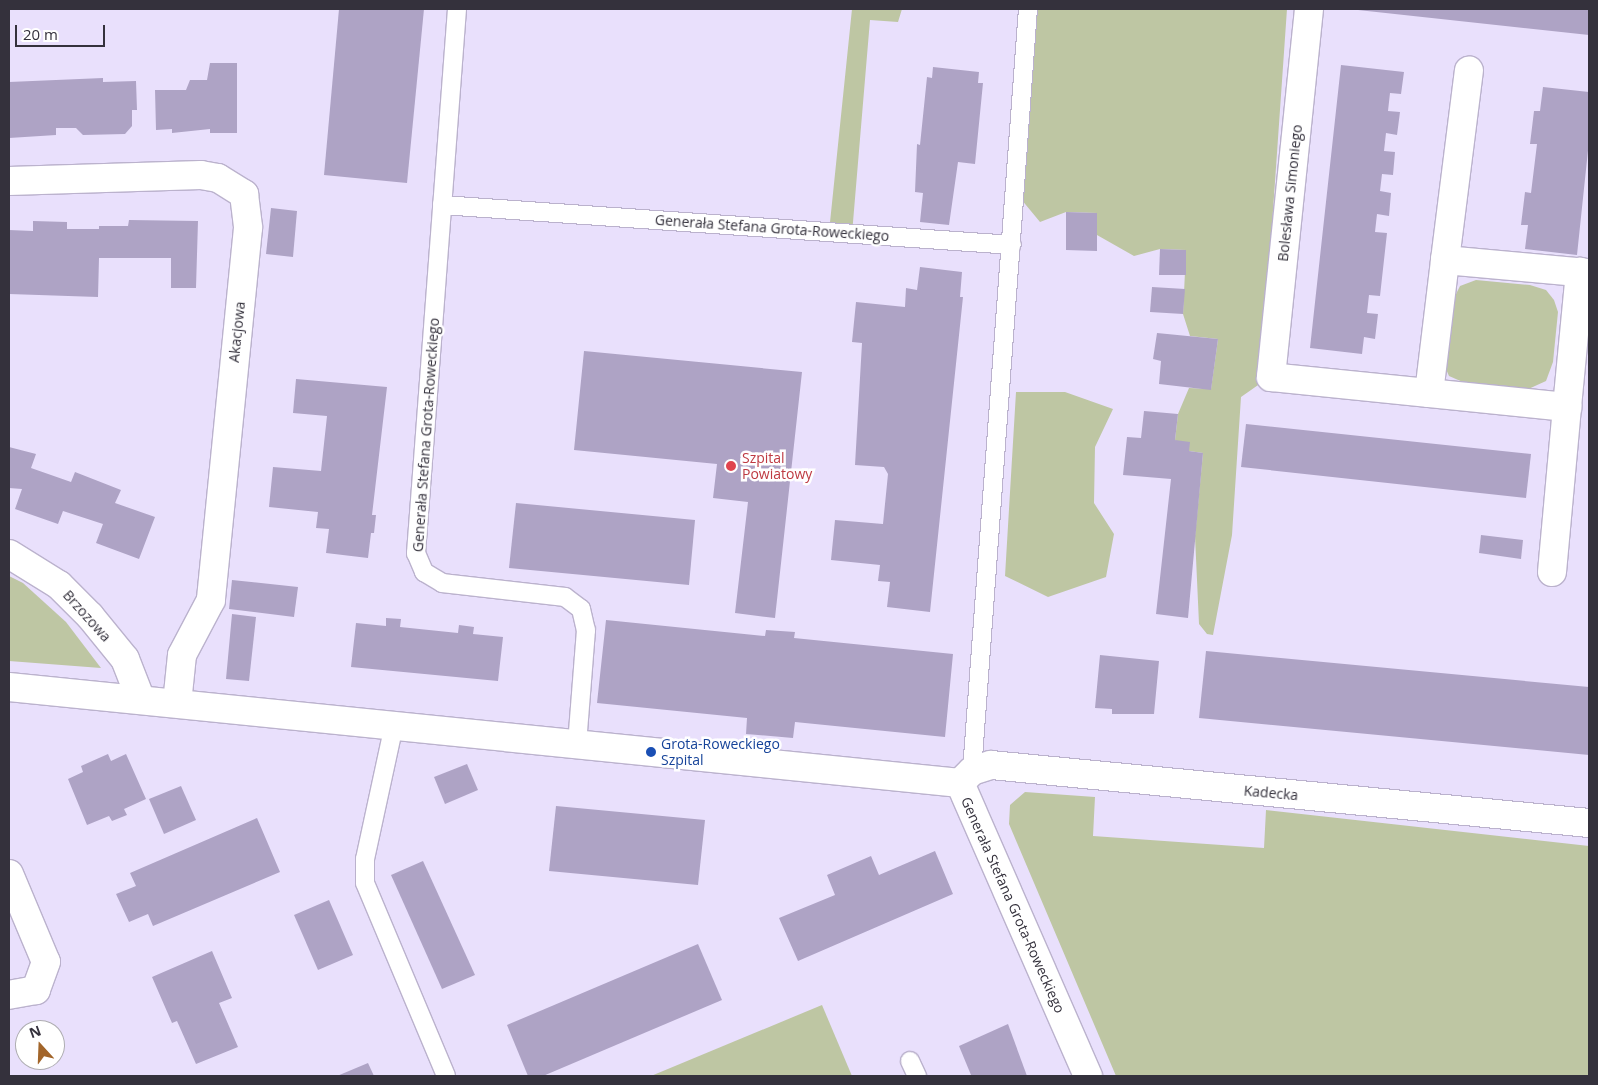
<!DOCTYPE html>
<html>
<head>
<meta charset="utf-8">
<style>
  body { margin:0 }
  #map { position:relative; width:1598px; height:1085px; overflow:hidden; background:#e9e0fc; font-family:"Open Sans",sans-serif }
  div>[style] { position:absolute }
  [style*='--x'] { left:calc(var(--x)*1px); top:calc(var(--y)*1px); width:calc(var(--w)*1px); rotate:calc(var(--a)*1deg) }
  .green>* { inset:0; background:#bec6a3 }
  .building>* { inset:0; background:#aea3c5 }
  .roads { filter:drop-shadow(1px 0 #bbb2cd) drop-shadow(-1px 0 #bbb2cd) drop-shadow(0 1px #bbb2cd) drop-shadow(0 -1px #bbb2cd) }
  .lane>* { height:18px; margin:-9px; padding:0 9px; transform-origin:9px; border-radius:9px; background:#fff }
  .street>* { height:28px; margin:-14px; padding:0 14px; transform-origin:14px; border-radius:14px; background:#fff }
  .dots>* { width:14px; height:14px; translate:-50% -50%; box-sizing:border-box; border:2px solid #fff; border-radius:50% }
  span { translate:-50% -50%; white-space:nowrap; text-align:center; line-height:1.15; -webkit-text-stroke:5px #fff; paint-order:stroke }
  .street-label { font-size:14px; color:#34313c }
  .health-label { font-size:14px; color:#be3a42 }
  .left { translate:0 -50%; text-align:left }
  .transit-label { font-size:14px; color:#164399 }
  .frame { position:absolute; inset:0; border:10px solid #34313c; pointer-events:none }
  .north { position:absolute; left:15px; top:1020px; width:50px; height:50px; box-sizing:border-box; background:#fff; border:1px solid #aeadb1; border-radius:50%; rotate:340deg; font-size:14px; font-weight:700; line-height:20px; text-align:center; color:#34313c }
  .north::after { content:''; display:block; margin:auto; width:18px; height:22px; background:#a2652a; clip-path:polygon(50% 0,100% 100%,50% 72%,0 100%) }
  .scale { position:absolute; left:15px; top:25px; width:90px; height:22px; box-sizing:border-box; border:2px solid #34313c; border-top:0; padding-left:6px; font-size:15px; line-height:18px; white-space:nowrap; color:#34313c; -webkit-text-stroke:4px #fff; paint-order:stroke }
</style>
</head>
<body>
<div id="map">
  <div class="green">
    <i style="clip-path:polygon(852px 9px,902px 9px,898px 22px,870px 20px,852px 234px,829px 232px)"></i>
    <i style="clip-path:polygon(1028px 9px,1287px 9px,1261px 383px,1241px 397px,1232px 535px,1213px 635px,1207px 634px,1199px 624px,1195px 536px,1203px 453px,1189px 451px,1175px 440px,1178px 414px,1189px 388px,1211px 389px,1218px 339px,1190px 336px,1183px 314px,1186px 250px,1160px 249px,1134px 256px,1097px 235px,1097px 213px,1066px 212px,1040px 222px,1016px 193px)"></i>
    <i style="clip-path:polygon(1476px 280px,1530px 285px,1546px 290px,1554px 300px,1558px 312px,1553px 362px,1546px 381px,1524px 391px,1472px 386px,1449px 376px,1445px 367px,1454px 298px,1460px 286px)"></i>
    <i style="clip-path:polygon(1016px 392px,1065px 392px,1113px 409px,1095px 447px,1094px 503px,1114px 534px,1106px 577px,1048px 597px,1005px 576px)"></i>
    <i style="clip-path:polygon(9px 576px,23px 583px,66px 622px,101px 668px,9px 661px)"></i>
    <i style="clip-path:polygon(1025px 792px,1095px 797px,1093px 836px,1264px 848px,1266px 810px,1589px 846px,1589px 1076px,1116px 1076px,1009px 824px,1010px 805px)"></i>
    <i style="clip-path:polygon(822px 1005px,852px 1076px,651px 1076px)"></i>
  </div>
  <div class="building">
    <i style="clip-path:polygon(339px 9px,424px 9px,407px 183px,324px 175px)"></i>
    <i style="clip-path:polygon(1358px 9px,1589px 9px,1589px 35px,1358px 10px)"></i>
    <i style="clip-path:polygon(210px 63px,237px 63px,237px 133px,210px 133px,210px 129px,172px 133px,172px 129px,156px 130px,155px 90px,186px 90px,190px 80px,207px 80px)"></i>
    <i style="clip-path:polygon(1341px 65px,1404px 72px,1401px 94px,1390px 93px,1388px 111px,1400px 112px,1397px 135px,1386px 133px,1384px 151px,1395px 152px,1393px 175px,1382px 174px,1380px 191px,1391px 193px,1389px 216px,1377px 214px,1375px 232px,1387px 233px,1380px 296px,1369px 295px,1367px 313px,1378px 314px,1375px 339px,1364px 337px,1362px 354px,1310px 348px)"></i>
    <i style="clip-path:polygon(933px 67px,979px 72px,978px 83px,983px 83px,975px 164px,958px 162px,949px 225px,920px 222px,923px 193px,915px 192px,917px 144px,920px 145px,927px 77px,932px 78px)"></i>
    <i style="clip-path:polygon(103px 78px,103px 82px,136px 81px,137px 110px,132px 110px,132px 126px,125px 134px,83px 135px,76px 128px,56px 128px,56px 135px,9px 138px,9px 82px)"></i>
    <i style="clip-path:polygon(1543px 87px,1589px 92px,1589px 141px,1577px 255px,1525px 249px,1528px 225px,1521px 225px,1525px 192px,1531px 193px,1537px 144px,1530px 144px,1534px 111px,1540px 111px)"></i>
    <i style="clip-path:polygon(271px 208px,297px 211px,293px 257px,266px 254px)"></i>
    <i style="clip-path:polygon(1066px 212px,1097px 213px,1097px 251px,1066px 250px)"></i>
    <i style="clip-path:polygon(129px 220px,198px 221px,196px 288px,171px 288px,171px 258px,99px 258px,98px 297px,9px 294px,9px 230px,33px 231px,33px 221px,67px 222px,67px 229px,99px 229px,99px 226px,128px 226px)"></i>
    <i style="clip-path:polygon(1160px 249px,1186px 250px,1186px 275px,1159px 275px)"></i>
    <i style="clip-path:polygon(920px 267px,962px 272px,960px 297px,963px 297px,930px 612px,887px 607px,890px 582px,878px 581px,880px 565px,831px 560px,835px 520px,883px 524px,888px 474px,884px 467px,855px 465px,862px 343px,852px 342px,856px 302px,905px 307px,906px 288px,917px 290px)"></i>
    <i style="clip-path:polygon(1152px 287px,1185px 289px,1183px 314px,1150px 312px)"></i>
    <i style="clip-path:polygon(1157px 333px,1218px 339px,1211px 390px,1159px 384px,1161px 361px,1153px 359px)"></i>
    <i style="clip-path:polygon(584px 351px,802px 372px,775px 618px,735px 613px,748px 502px,713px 498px,717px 464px,574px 450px)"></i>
    <i style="clip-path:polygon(296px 379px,387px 387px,372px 515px,376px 515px,374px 533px,371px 533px,368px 558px,326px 553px,329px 529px,316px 528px,318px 512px,269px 507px,273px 467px,321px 471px,327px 416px,293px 413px)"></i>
    <i style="clip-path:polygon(1144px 411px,1178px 414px,1175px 440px,1190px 442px,1189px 451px,1203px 453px,1188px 618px,1156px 614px,1171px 479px,1123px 475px,1127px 437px,1141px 438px)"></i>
    <i style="clip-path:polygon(1246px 424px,1531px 454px,1526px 498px,1241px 467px)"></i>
    <i style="clip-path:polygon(9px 447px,36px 454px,31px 468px,71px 482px,75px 472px,121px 490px,115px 503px,155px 517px,139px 559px,96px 543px,103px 524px,63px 511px,58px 524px,15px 509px,22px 489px,9px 488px)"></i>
    <i style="clip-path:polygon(516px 503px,695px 520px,689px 585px,509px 568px)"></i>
    <i style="clip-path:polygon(1481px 535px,1523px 540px,1521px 559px,1479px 553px)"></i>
    <i style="clip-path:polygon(232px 580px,298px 587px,294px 617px,229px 609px)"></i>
    <i style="clip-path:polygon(232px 614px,256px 617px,249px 681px,226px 679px)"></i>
    <i style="clip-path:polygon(386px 618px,401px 619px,400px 627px,458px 633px,459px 625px,474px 627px,473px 634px,503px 637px,498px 681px,351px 667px,356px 623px,386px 626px)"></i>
    <i style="clip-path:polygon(606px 620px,765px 636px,766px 630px,795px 632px,794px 638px,953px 654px,945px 737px,795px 722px,793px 738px,746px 734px,747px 718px,597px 703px)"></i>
    <i style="clip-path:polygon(1206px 651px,1589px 687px,1589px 755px,1199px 718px)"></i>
    <i style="clip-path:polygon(1100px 655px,1159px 661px,1154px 714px,1112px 714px,1112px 709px,1095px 708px)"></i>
    <i style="clip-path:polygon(108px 754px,111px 761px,126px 754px,146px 799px,124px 809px,127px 815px,112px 821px,109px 816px,87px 825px,68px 779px,83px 772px,81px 766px)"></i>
    <i style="clip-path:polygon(467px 764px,478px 790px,445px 804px,434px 777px)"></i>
    <i style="clip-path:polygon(181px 786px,196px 820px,164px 834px,149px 799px)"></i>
    <i style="clip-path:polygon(556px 806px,705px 820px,698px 885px,549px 871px)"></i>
    <i style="clip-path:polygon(257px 818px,280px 872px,153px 926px,148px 914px,129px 922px,116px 894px,136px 886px,130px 873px)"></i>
    <i style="clip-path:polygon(935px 851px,953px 894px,798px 961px,779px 918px,835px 895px,827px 875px,871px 856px,879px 875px)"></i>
    <i style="clip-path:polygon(423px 861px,475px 975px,442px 989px,391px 875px)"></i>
    <i style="clip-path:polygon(329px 900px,353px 955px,318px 970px,294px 915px)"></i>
    <i style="clip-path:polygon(698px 944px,722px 1000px,543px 1076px,528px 1076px,507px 1025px)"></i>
    <i style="clip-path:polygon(212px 951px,232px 998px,219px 1003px,238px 1047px,196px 1064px,177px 1021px,172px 1023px,152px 977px)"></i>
    <i style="clip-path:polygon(1008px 1024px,1027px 1076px,971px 1075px,959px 1046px)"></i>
    <i style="clip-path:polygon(368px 1063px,374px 1076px,337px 1076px)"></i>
  </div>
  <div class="roads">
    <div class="lane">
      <i style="--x:457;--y:9;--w:546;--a:94.31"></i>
      <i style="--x:416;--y:553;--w:21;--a:67"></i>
      <i style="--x:424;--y:572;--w:21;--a:31"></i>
      <i style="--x:442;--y:583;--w:124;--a:6.5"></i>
      <i style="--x:565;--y:597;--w:20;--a:37"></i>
      <i style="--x:581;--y:609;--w:22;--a:77"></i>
      <i style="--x:586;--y:630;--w:114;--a:94.5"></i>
      <i style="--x:442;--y:205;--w:571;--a:4.01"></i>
      <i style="--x:394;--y:725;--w:137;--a:102.2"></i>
      <i style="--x:365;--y:859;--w:24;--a:90"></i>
      <i style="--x:365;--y:883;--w:209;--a:67.2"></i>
      <i style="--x:972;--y:771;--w:764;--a:-85.8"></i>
      <i style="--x:910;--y:1061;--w:17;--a:65"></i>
    </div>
    <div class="street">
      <i style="--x:1309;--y:9;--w:370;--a:95.9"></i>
      <i style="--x:1271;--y:377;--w:298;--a:5.8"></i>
      <i style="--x:1567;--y:407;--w:136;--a:-84.5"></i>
      <i style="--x:9;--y:181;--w:192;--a:-1.8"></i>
      <i style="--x:201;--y:175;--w:17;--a:10"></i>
      <i style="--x:218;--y:178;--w:31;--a:32"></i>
      <i style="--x:244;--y:194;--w:34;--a:83"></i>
      <i style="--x:248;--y:228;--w:374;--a:95.7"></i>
      <i style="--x:211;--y:600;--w:62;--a:117.8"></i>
      <i style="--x:182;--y:655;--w:48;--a:95.9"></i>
      <i style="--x:1445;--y:260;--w:191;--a:-82.8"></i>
      <i style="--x:1429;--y:393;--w:134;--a:-83.1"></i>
      <i style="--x:1445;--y:260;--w:145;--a:5.2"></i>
      <i style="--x:9;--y:554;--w:59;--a:31.8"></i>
      <i style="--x:59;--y:585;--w:44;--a:45"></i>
      <i style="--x:90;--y:616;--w:55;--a:50.9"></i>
      <i style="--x:125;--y:659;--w:44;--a:68.7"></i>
      <i style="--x:1552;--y:572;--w:166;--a:-84.8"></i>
      <i style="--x:9;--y:687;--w:956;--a:5.76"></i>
      <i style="--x:960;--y:783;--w:17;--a:-45"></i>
      <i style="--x:972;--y:771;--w:20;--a:-18"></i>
      <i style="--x:991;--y:765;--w:601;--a:5.54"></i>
      <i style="--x:960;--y:783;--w:320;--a:66.4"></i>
      <i style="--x:9;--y:874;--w:95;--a:67.2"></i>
      <i style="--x:46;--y:962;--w:30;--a:110"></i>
      <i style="--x:36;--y:990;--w:27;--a:170"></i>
    </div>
  </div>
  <div class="dots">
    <i style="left:731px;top:466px;background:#e0444e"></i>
    <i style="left:651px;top:752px;background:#1a4fb4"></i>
  </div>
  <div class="street-label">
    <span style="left:1290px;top:193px;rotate:-84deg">Bolesława Simoniego</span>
    <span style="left:772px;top:228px;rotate:4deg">Generała Stefana Grota-Roweckiego</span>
    <span style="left:237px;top:332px;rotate:-84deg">Akacjowa</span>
    <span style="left:426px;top:435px;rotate:-86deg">Generała Stefana Grota-Roweckiego</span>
    <span style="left:87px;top:616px;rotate:48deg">Brzozowa</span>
    <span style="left:1271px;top:793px;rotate:5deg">Kadecka</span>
    <span style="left:1013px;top:905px;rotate:66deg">Generała Stefana Grota-Roweckiego</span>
  </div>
  <div class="health-label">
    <span class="left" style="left:742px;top:466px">Szpital<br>Powiatowy</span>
  </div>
  <div class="transit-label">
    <span class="left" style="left:661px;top:752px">Grota-Roweckiego<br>Szpital</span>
  </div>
  <div class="frame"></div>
  <div class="north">N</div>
  <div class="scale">20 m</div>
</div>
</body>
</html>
